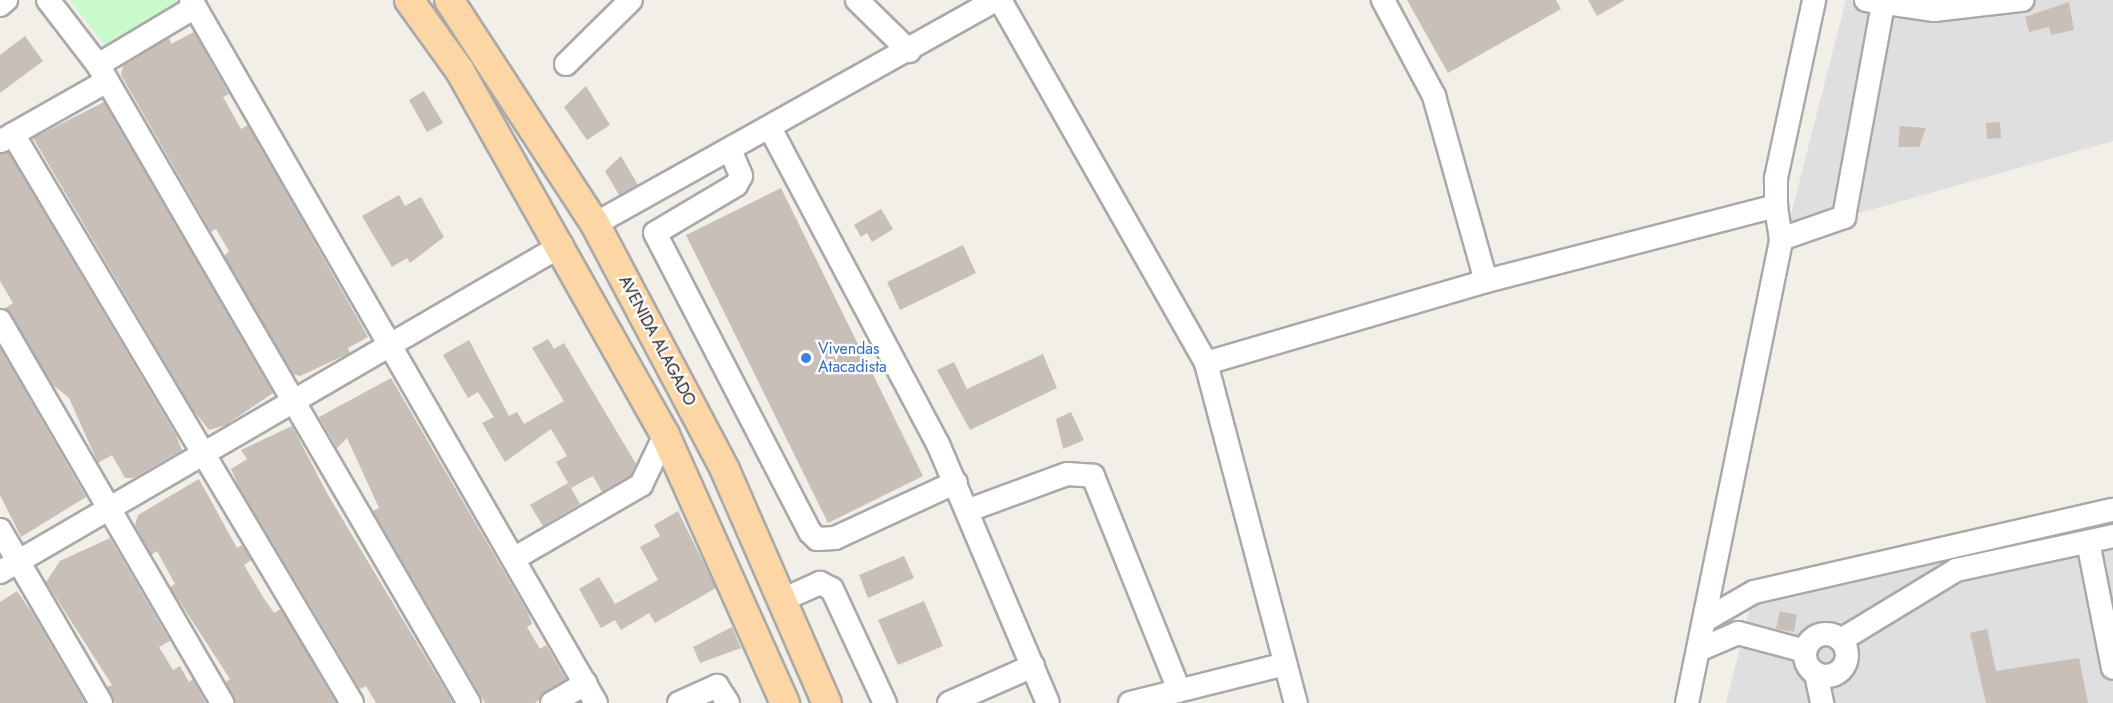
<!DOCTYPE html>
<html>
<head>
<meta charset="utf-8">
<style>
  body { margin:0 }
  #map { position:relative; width:2113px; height:703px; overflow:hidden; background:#f2efe9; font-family:Jost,sans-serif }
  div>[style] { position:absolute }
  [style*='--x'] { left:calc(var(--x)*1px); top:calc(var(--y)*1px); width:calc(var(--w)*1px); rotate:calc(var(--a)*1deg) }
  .residential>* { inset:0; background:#e0dfdf }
  .park>* { inset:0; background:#c8facc }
  .building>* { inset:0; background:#c7bfb8 }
  .roads { filter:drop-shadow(2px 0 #a9a9a9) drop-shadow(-2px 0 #a9a9a9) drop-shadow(0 2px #a9a9a9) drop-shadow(0 -2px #a9a9a9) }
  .minor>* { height:22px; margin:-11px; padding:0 11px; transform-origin:11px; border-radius:11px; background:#fff }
  .minor>.ring { margin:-11px; padding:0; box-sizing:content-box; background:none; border:22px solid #fff; border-radius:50% }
  .major>* { height:28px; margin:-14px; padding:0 14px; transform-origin:14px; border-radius:14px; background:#fcd6a4 }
  .dots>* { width:16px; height:16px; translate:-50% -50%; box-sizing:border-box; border:3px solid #fff; border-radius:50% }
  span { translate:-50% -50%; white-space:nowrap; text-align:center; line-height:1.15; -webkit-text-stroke:4.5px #fff; paint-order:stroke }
  .street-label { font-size:16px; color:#222 }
  .shop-label { font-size:16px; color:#366cbe }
  .left { translate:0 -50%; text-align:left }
</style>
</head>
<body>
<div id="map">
  <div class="residential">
    <i style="clip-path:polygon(1846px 0,2113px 0,2113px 141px,1786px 234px)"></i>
    <i style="clip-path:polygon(2113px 510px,2113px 703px,1726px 703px,1754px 592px)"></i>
  </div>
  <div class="park">
    <i style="clip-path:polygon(70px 0,185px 0,110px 52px)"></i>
  </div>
  <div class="building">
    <i style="clip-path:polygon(1407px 0,1556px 0,1561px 9px,1448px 73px)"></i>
    <i style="clip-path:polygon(1588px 0,1625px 0,1597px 16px)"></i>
    <i style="clip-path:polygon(2069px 2px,2074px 30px,2051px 35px,2049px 27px,2029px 32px,2025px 17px)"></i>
    <i style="clip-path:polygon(194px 32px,229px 94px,223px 97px,241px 129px,248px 125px,368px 337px,348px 348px,350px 353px,300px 376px,293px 374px,224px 256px,229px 251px,216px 229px,211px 232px,121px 75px,123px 66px,169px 38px,171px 44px)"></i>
    <i style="clip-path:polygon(25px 36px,43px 61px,0 93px,0 55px)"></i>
    <i style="clip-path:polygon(586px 86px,610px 125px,587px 140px,564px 107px)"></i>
    <i style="clip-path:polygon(424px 91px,443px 123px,427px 132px,409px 100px)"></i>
    <i style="clip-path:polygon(104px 102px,273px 393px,226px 425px,209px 430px,193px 410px,33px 138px)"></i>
    <i style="clip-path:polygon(2000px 122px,2001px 138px,1987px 139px,1986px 123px)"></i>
    <i style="clip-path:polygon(1900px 126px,1926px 128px,1919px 147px,1898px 147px)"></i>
    <i style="clip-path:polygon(8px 152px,176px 435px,182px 450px,134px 478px,125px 478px,112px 455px,98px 463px,69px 398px,53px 385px,4px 309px,13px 303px,0 281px,0 154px)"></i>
    <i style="clip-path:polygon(621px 156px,638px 185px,619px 195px,605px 171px)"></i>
    <i style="clip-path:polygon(781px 188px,923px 476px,828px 523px,686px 235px)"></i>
    <i style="clip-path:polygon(399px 195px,405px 206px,421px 197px,444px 237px,410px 263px,407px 258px,392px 267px,362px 216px)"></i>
    <i style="clip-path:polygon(881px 209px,893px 229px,872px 242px,867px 233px,861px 237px,854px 225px)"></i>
    <i style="clip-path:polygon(963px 245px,976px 273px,900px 310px,887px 282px)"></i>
    <i style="clip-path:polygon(548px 339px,554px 349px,564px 343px,636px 464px,631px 475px,602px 492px,593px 476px,571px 488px,556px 462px,567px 456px,551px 429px,505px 462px,482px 423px,494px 417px,478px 392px,468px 398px,443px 355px,469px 340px,509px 416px,517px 412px,524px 424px,564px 401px,532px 348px)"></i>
    <i style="clip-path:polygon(0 348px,86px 497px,21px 537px,0 495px)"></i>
    <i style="clip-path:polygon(1043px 354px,1057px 388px,970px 430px,937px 370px,954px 362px,967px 389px)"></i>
    <i style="clip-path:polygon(391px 378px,528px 613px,532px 624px,527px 627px,540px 649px,546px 645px,566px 679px,535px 703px,485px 703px,373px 511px,379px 508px,347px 438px,337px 448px,319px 417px)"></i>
    <i style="clip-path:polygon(1071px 412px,1084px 440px,1063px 449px,1056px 419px)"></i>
    <i style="clip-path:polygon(292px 426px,328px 495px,453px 703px,376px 703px,366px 686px,360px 689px,239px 487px,231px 469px,247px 459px,241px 450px)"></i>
    <i style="clip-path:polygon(199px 479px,237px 548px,242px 545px,251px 560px,244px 565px,263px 597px,274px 613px,281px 609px,336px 703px,235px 703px,226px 682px,230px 679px,170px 587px,175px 584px,157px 551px,151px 555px,135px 525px,138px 515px)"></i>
    <i style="clip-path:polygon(568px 483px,580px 504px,543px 526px,530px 505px)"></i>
    <i style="clip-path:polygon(678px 511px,716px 588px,655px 623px,649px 613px,621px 630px,615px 620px,601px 628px,579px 589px,599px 577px,615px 604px,658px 580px,640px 547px,660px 536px,654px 525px)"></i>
    <i style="clip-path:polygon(110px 538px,170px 641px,159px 647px,173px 670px,180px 666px,189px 682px,193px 679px,206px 703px,115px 703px,107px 687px,112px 685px,46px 582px,60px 561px)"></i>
    <i style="clip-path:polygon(904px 556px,914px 578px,868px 598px,859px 575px)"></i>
    <i style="clip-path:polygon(17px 591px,33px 614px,85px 703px,0 703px,0 602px)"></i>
    <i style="clip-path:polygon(924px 601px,943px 646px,898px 665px,878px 620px)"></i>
    <i style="clip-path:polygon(1780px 611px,1797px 615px,1794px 632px,1776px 629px)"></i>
    <i style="clip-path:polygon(732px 627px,741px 648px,700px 663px,693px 647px)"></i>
    <i style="clip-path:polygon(1987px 629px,1996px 671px,2079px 658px,2088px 703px,1986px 703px,1970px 633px)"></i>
  </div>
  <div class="roads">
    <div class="minor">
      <i style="--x:48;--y:0;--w:82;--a:52.4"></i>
      <i style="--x:191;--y:0;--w:811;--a:60.05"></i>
      <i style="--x:857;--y:0;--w:73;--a:44.4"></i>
      <i style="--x:1000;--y:0;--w:417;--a:60.4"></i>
      <i style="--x:1206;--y:363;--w:352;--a:75.2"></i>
      <i style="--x:1383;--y:0;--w:109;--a:62"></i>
      <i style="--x:1434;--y:96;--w:192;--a:74.3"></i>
      <i style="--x:1866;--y:0;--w:69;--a:8.4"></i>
      <i style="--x:1934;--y:10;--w:89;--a:-6.5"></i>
      <i style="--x:0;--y:5;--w:8;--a:-40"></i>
      <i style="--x:195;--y:7;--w:113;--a:149.1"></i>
      <i style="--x:98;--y:65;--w:738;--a:59.82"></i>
      <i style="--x:566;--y:64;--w:91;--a:-44.6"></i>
      <i style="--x:771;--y:130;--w:356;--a:62"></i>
      <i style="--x:938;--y:444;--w:281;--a:67"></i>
      <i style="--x:13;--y:134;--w:662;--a:59.21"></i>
      <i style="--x:1;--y:141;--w:122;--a:-29.5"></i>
      <i style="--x:731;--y:152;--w:26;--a:67"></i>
      <i style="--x:741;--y:176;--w:10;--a:119"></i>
      <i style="--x:736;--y:185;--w:94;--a:149.3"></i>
      <i style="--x:655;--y:233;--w:337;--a:62.6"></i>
      <i style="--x:810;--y:532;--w:10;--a:45"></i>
      <i style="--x:817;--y:539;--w:18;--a:-3"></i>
      <i style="--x:835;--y:538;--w:133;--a:-24.8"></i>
      <i style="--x:595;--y:224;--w:458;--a:-29.2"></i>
      <i style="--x:1781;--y:239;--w:67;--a:-19.2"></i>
      <i style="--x:1844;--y:217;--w:221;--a:-79.6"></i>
      <i style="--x:0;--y:321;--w:442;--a:59.8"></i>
      <i style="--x:1206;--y:363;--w:292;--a:-16.3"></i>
      <i style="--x:1486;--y:281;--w:300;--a:-14.5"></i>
      <i style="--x:1776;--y:206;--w:28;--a:-90"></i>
      <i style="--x:1776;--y:178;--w:182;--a:-77.9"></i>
      <i style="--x:969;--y:510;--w:104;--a:-20.2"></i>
      <i style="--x:1067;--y:474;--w:26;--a:4"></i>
      <i style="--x:1093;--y:476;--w:231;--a:68.1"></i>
      <i style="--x:0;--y:530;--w:200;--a:59.7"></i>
      <i style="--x:2088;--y:542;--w:128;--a:78.8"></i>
      <i style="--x:515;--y:558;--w:146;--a:-30.1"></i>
      <i style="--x:641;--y:485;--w:55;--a:-64.4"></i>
      <i style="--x:0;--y:572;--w:650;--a:-30.19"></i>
      <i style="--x:782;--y:600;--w:42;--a:-24.1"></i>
      <i style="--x:820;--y:583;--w:13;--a:27"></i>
      <i style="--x:832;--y:589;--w:126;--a:65.1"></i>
      <i style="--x:1707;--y:619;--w:54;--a:-29.9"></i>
      <i style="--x:1754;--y:592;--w:368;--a:-12.9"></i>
      <i class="ring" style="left:1805px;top:634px;width:20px;height:20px"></i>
      <i style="--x:1841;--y:640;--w:135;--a:-31.3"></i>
      <i style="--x:1956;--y:570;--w:161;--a:-12.2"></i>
      <i style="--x:1701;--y:649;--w:40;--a:-23.4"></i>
      <i style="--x:1738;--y:633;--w:69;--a:15"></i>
      <i style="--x:1816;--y:674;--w:30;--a:78"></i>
      <i style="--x:552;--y:703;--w:39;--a:-30"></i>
      <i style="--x:679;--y:703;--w:42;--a:-24.1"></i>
      <i style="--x:717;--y:686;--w:20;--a:57"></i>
      <i style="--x:949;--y:703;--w:92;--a:-23.8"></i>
      <i style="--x:1130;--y:703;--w:160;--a:-14.1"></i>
      <i style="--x:1687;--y:703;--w:473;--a:-78.5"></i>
      <i style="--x:1781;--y:239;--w:33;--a:-99"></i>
    </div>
    <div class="major">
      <i style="--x:409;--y:0;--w:87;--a:54.3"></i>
      <i style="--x:460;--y:71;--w:418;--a:60.6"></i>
      <i style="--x:665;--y:435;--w:294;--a:65.9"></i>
      <i style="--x:449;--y:0;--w:267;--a:56.9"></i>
      <i style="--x:595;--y:224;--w:278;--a:62.1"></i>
      <i style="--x:725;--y:470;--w:254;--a:66.4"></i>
    </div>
  </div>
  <div class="dots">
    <i style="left:806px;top:358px;background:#3f7fe0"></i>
  </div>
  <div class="street-label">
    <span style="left:657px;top:341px;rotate:62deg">AVENIDA ALAGADO</span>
  </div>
  <div class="shop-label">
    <span class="left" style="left:818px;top:358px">Vivendas<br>Atacadista</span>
  </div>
</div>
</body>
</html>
